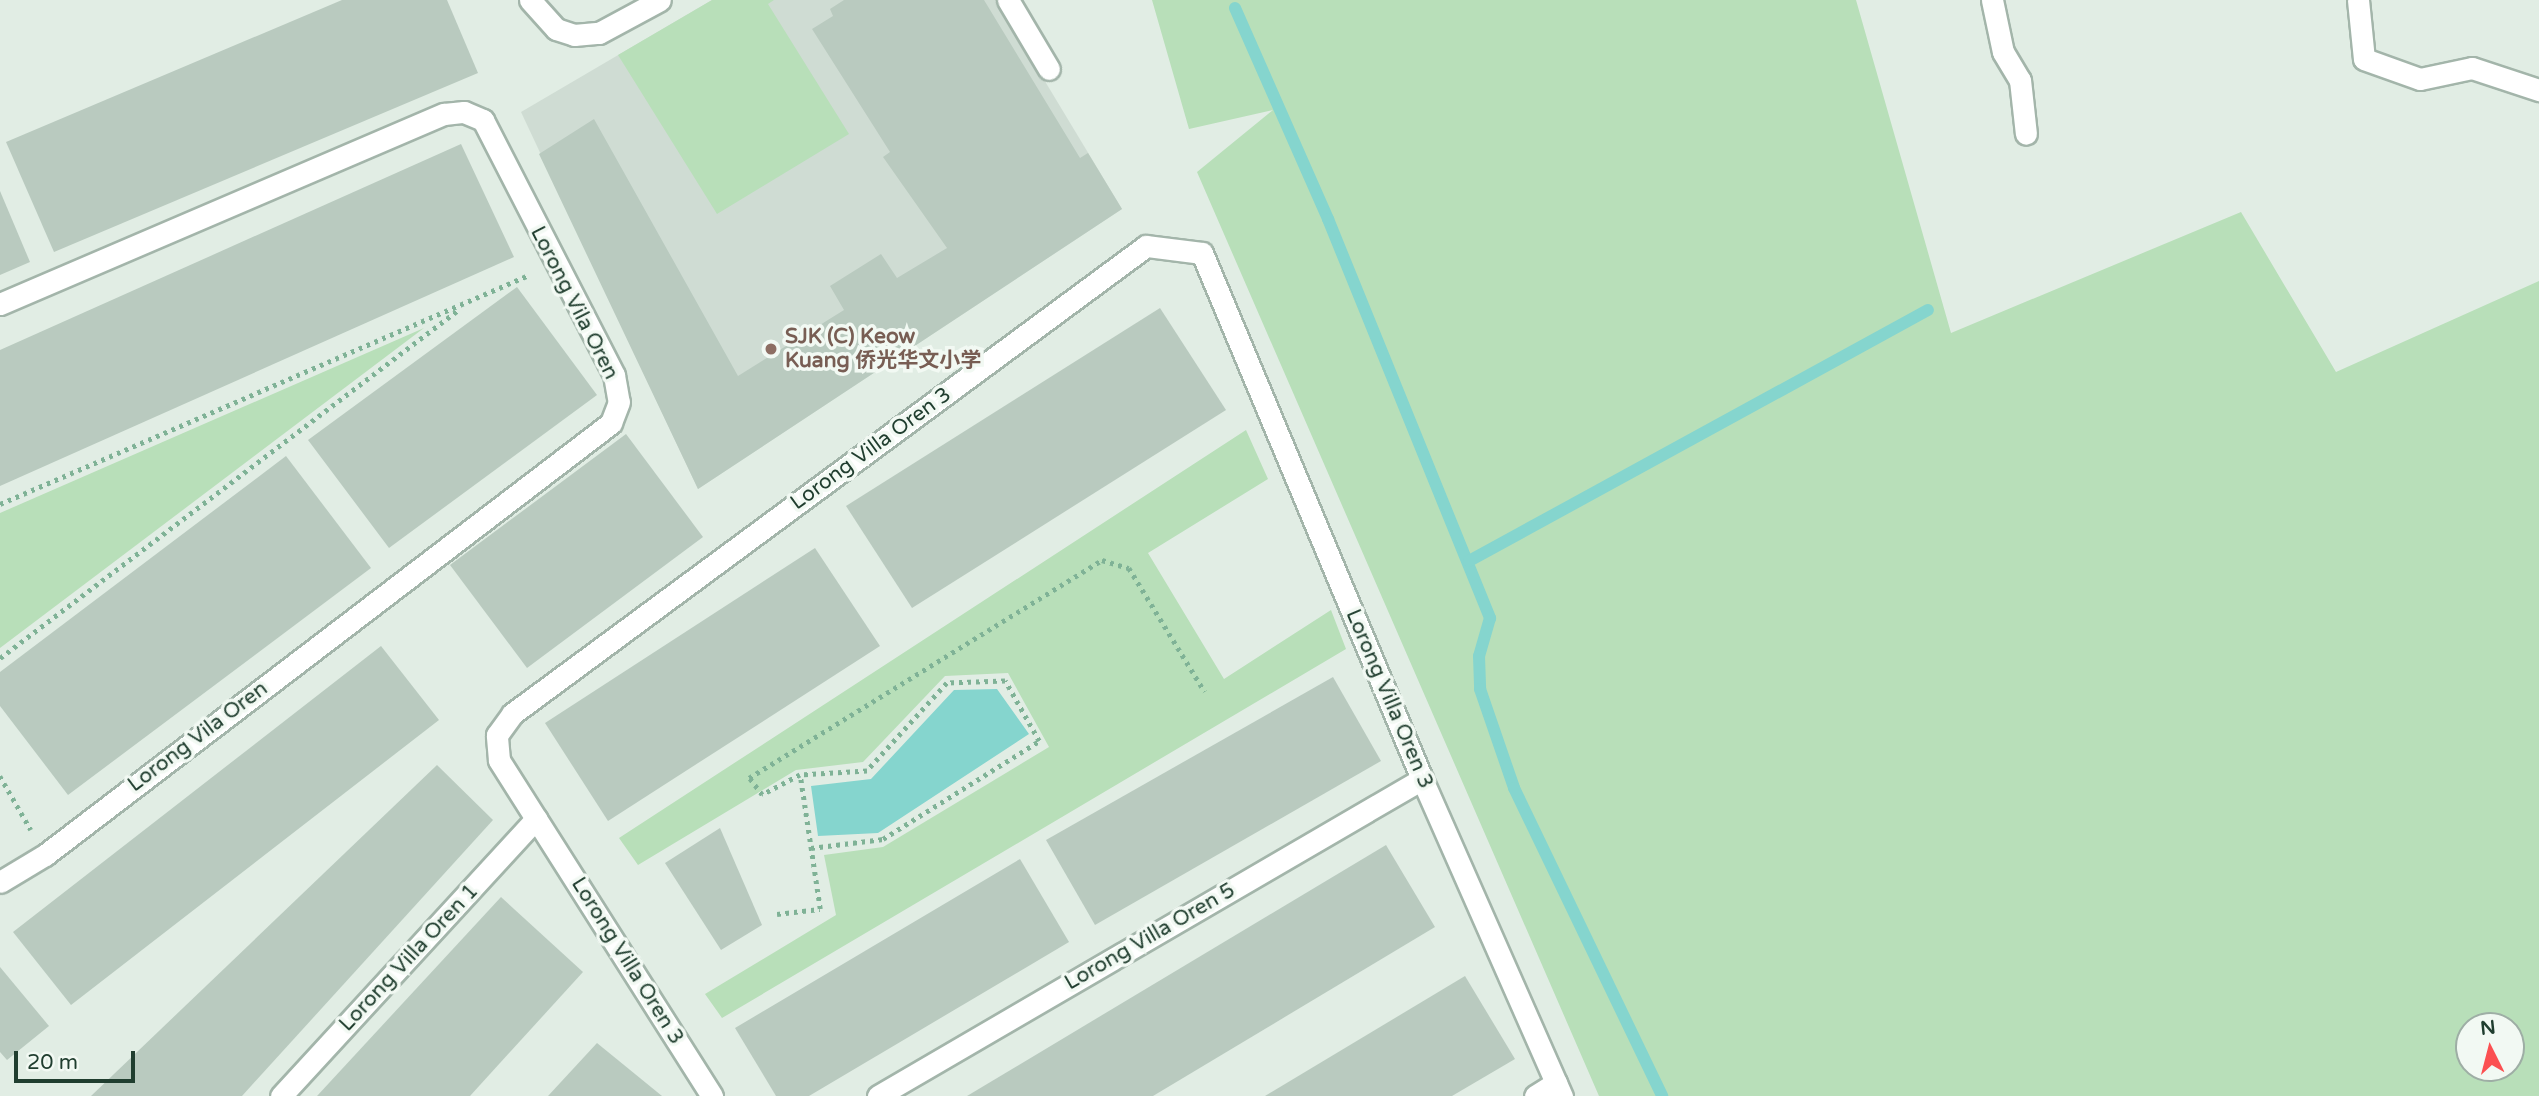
<!DOCTYPE html>
<html>
<head>
<meta charset="utf-8">
<style>
  body { margin:0 }
  #map { position:relative; width:2539px; height:1096px; overflow:hidden; background:#e1ede4; font-family:"Varela Round","Noto Sans SC",sans-serif }
  div>[style] { position:absolute }
  [style*='--x'] { left:calc(var(--x)*1px); top:calc(var(--y)*1px); width:calc(var(--w)*1px); rotate:calc(var(--a)*1deg) }
  .built>* { inset:0; background:#cfdcd3 }
  .green>* { inset:0; background:#b8dfb9 }
  .water>* { inset:0; background:#85d5ce }
  .stream>* { height:12px; margin:-6px; padding:0 6px; transform-origin:6px; border-radius:6px; background:#85d5ce }
  .building>* { inset:0; background:#b9cabf }
  .path>* { height:4.5px; margin-top:-2.25px; transform-origin:0; background:repeating-linear-gradient(90deg,#7fb296 0 3.5px,transparent 0 8.5px) }
  .roads { filter:drop-shadow(2px 0 #a3b5aa) drop-shadow(-2px 0 #a3b5aa) drop-shadow(0 2px #a3b5aa) drop-shadow(0 -2px #a3b5aa) }
  .minor>* { height:21px; margin:-10.5px; padding:0 10.5px; transform-origin:10.5px; border-radius:10.5px; background:#fff }
  .dots>* { width:19px; height:19px; translate:-50% -50%; box-sizing:border-box; border:4px solid #f2f9f3; border-radius:50% }
  span { translate:-50% -50%; white-space:nowrap; text-align:center; line-height:1.15; -webkit-text-stroke:7px #f2f9f3; paint-order:stroke }
  .street-label { font-size:21px; color:#203e2f }
  .education-label { font-size:21px; color:#785e54; font-weight:700 }
  .left { translate:0 -50%; text-align:left }
  .north { position:absolute; left:2455px; top:1012px; width:70px; height:70px; box-sizing:border-box; background:#f2f9f3; border:2px solid #9eaea5; border-radius:50%; rotate:354deg; font-size:19px; font-weight:700; line-height:28px; text-align:center; color:#203e2f }
  .north::after { content:''; display:block; margin:auto; width:24px; height:32px; background:#fb5051; clip-path:polygon(50% 0,100% 100%,50% 72%,0 100%) }
  .scale { position:absolute; left:14px; top:1051px; width:121px; height:32px; box-sizing:border-box; border:4px solid #203e2f; border-top:0; padding-left:9px; font-size:21px; line-height:24px; white-space:nowrap; color:#203e2f; -webkit-text-stroke:5px #f2f9f3; paint-order:stroke }
</style>
</head>
<body>
<div id="map">
  <div class="built">
    <i style="clip-path:polygon(712px 0,996px 0,1122px 209px,698px 489px,521px 112px)"></i>
  </div>
  <div class="green">
    <i style="clip-path:polygon(712px 0,774px 0,768px 4px,849px 134px,717px 214px,618px 55px)"></i>
    <i style="clip-path:polygon(evenodd,1152px 0,1856px 0,1951px 333px,2241px 212px,2336px 372px,2539px 281px,2539px 1096px,1599px 1096px,1197px 172px,1273px 110px,1189px 129px,1152px 0,2469px 1026px,2511px 1026px,2511px 1068px,2469px 1068px,2469px 1026px)"></i>
    <i style="clip-path:polygon(424px 328px,0 648px,0 513px)"></i>
    <i style="clip-path:polygon(1246px 430px,1268px 479px,1148px 553px,1224px 679px,1331px 610px,1346px 649px,722px 1018px,705px 994px,836px 915px,824px 855px,883px 847px,1049px 747px,1008px 673px,945px 676px,863px 762px,796px 770px,638px 865px,619px 838px)"></i>
  </div>
  <div class="water">
    <i style="clip-path:polygon(997px 689px,1029px 734px,878px 833px,818px 836px,811px 786px,871px 779px,954px 690px)"></i>
  </div>
  <div class="stream">
    <i style="--x:1235;--y:8;--w:231;--a:66.2"></i>
    <i style="--x:1328;--y:219;--w:431;--a:67.9"></i>
    <i style="--x:1490;--y:618;--w:40;--a:106"></i>
    <i style="--x:1479;--y:656;--w:33;--a:88"></i>
    <i style="--x:1480;--y:689;--w:105;--a:71"></i>
    <i style="--x:1514;--y:788;--w:342;--a:64.3"></i>
    <i style="--x:1469;--y:561;--w:523;--a:-28.67"></i>
  </div>
  <div class="building">
    <i style="clip-path:polygon(342px 0,447px 0,478px 73px,54px 252px,6px 142px)"></i>
    <i style="clip-path:polygon(844px 0,984px 0,1080px 158px,1088px 153px,1122px 209px,698px 489px,539px 154px,594px 119px,738px 376px,844px 310px,830px 286px,881px 254px,897px 278px,947px 248px,883px 157px,890px 152px,812px 29px,833px 16px,830px 9px)"></i>
    <i style="clip-path:polygon(461px 144px,514px 257px,0 486px,0 350px)"></i>
    <i style="clip-path:polygon(0 191px,30px 262px,0 275px)"></i>
    <i style="clip-path:polygon(517px 287px,597px 395px,389px 548px,308px 440px)"></i>
    <i style="clip-path:polygon(1160px 308px,1226px 410px,912px 608px,846px 506px)"></i>
    <i style="clip-path:polygon(626px 434px,703px 537px,527px 668px,450px 565px)"></i>
    <i style="clip-path:polygon(286px 456px,371px 568px,68px 795px,0 706px,0 672px)"></i>
    <i style="clip-path:polygon(815px 548px,880px 646px,608px 821px,545px 723px)"></i>
    <i style="clip-path:polygon(381px 646px,439px 720px,71px 1005px,13px 932px)"></i>
    <i style="clip-path:polygon(1333px 677px,1381px 761px,1095px 925px,1046px 840px)"></i>
    <i style="clip-path:polygon(437px 765px,493px 820px,242px 1096px,91px 1096px)"></i>
    <i style="clip-path:polygon(720px 828px,762px 925px,721px 950px,665px 863px)"></i>
    <i style="clip-path:polygon(1386px 845px,1435px 927px,1153px 1096px,967px 1096px)"></i>
    <i style="clip-path:polygon(1020px 859px,1069px 942px,809px 1096px,776px 1096px,735px 1028px)"></i>
    <i style="clip-path:polygon(501px 897px,583px 972px,470px 1096px,317px 1096px)"></i>
    <i style="clip-path:polygon(0 967px,49px 1026px,7px 1060px,0 1052px)"></i>
    <i style="clip-path:polygon(1465px 976px,1515px 1059px,1452px 1096px,1265px 1096px)"></i>
    <i style="clip-path:polygon(597px 1043px,662px 1096px,548px 1096px)"></i>
  </div>
  <div class="path">
    <i style="--x:0;--y:504;--w:576;--a:-23.41"></i>
    <i style="--x:0;--y:658;--w:574;--a:-37.21"></i>
    <i style="--x:0;--y:776;--w:62;--a:60.1"></i>
    <i style="--x:811;--y:848;--w:73;--a:-7.1"></i>
    <i style="--x:883;--y:839;--w:184;--a:-32.1"></i>
    <i style="--x:1039;--y:741;--w:69;--a:-119.5"></i>
    <i style="--x:1005;--y:681;--w:58;--a:178"></i>
    <i style="--x:947;--y:683;--w:119;--a:132.3"></i>
    <i style="--x:867;--y:771;--w:67;--a:176.6"></i>
    <i style="--x:800;--y:775;--w:43;--a:152.2"></i>
    <i style="--x:762;--y:795;--w:21;--a:-127"></i>
    <i style="--x:749;--y:778;--w:415;--a:-31.7"></i>
    <i style="--x:1102;--y:560;--w:28;--a:17"></i>
    <i style="--x:1129;--y:568;--w:145;--a:58.5"></i>
    <i style="--x:777;--y:914;--w:43;--a:-6.6"></i>
    <i style="--x:820;--y:909;--w:135;--a:-98.5"></i>
  </div>
  <div class="roads">
    <div class="minor">
      <i style="--x:530;--y:0;--w:39;--a:48"></i>
      <i style="--x:556;--y:29;--w:19;--a:18"></i>
      <i style="--x:574;--y:35;--w:25;--a:-5"></i>
      <i style="--x:599;--y:33;--w:69;--a:-28.4"></i>
      <i style="--x:1008;--y:0;--w:80;--a:59.3"></i>
      <i style="--x:1992;--y:0;--w:53;--a:78.1"></i>
      <i style="--x:2003;--y:52;--w:33;--a:59"></i>
      <i style="--x:2020;--y:80;--w:54;--a:83.7"></i>
      <i style="--x:2358;--y:0;--w:59;--a:84.2"></i>
      <i style="--x:2364;--y:59;--w:59;--a:19.7"></i>
      <i style="--x:2420;--y:79;--w:53;--a:-11.9"></i>
      <i style="--x:2472;--y:68;--w:71;--a:18.2"></i>
      <i style="--x:0;--y:304;--w:483;--a:-23.2"></i>
      <i style="--x:444;--y:114;--w:20;--a:-6"></i>
      <i style="--x:464;--y:112;--w:21;--a:23"></i>
      <i style="--x:483;--y:120;--w:287;--a:62.8"></i>
      <i style="--x:614;--y:375;--w:27;--a:80"></i>
      <i style="--x:619;--y:402;--w:22;--a:111"></i>
      <i style="--x:611;--y:423;--w:712;--a:142.65"></i>
      <i style="--x:45;--y:855;--w:52;--a:149"></i>
      <i style="--x:281;--y:1096;--w:377;--a:-47.4"></i>
      <i style="--x:712;--y:1096;--w:398;--a:-122.4"></i>
      <i style="--x:499;--y:760;--w:25;--a:-95"></i>
      <i style="--x:497;--y:735;--w:26;--a:-54"></i>
      <i style="--x:512;--y:714;--w:788;--a:-36.43"></i>
      <i style="--x:1146;--y:246;--w:56;--a:7.1"></i>
      <i style="--x:1202;--y:253;--w:570;--a:67.3"></i>
      <i style="--x:1422;--y:779;--w:347;--a:66.2"></i>
      <i style="--x:878;--y:1096;--w:630;--a:-30.23"></i>
      <i style="--x:1535;--y:1096;--w:25;--a:-32"></i>
    </div>
  </div>
  <div class="dots">
    <i style="left:771px;top:349px;background:#8d6e63"></i>
  </div>
  <div class="street-label">
    <span style="left:574px;top:303px;rotate:63deg">Lorong Vila Oren</span>
    <span style="left:871px;top:449px;rotate:-36deg">Lorong Villa Oren 3</span>
    <span style="left:1389px;top:699px;rotate:67deg">Lorong Villa Oren 3</span>
    <span style="left:198px;top:737px;rotate:-37deg">Lorong Vila Oren</span>
    <span style="left:1150px;top:937px;rotate:-30deg">Lorong Villa Oren 5</span>
    <span style="left:409px;top:958px;rotate:-47deg">Lorong Villa Oren 1</span>
    <span style="left:627px;top:961px;rotate:58deg">Lorong Villa Oren 3</span>
  </div>
  <div class="education-label">
    <span class="left" style="left:785px;top:349px">SJK (C) Keow<br>Kuang 侨光华文小学</span>
  </div>
  <div class="north">N</div>
  <div class="scale">20 m</div>
</div>
</body>
</html>
